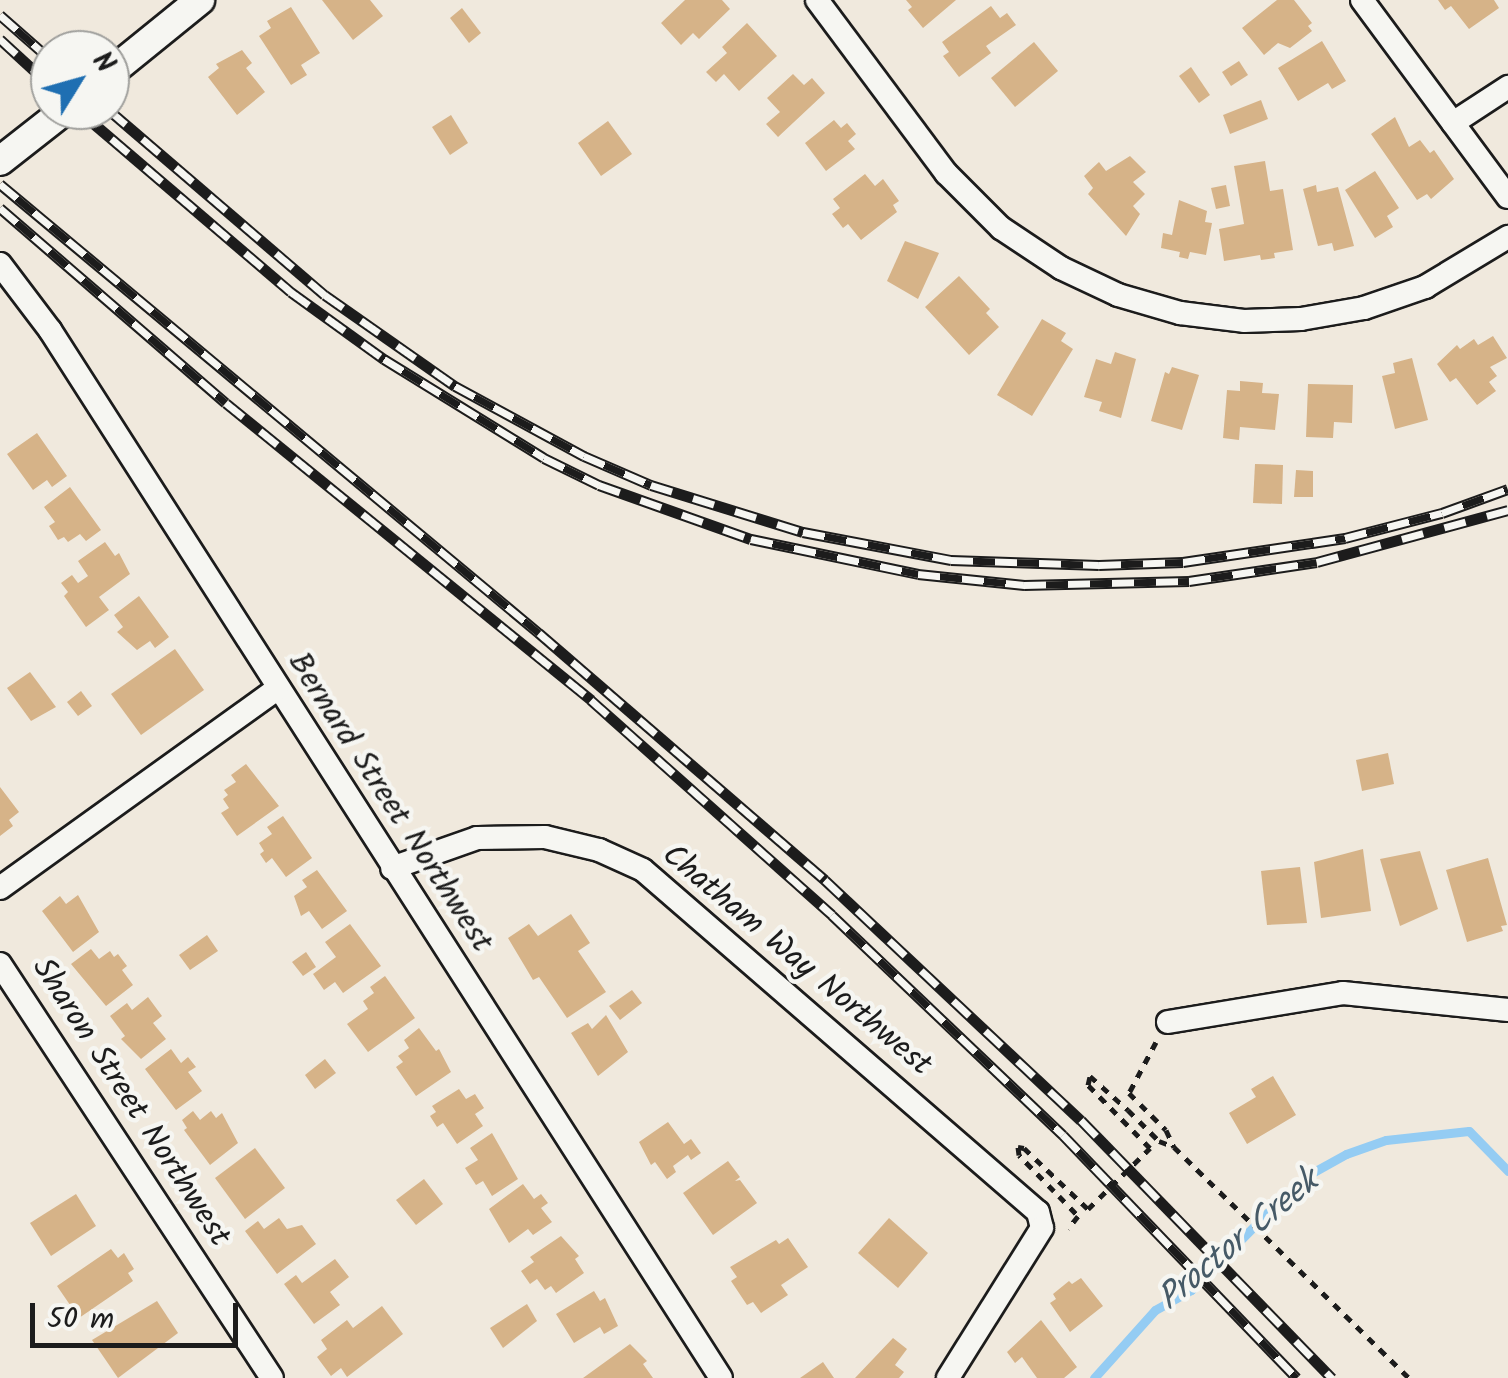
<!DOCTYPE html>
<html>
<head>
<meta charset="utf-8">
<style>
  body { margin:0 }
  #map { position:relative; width:1508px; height:1378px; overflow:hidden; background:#f0e9dd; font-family:Kalam,sans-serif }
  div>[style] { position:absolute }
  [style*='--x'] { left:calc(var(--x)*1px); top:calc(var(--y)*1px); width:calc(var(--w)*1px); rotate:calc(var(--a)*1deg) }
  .stream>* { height:9px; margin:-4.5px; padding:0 4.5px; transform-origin:4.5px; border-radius:4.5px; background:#94ccf3 }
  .building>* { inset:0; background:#d6b388 }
  .path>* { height:5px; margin-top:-2.5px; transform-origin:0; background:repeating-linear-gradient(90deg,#1c1c1c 0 8px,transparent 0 16px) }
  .roads { filter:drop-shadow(2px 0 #1c1c1c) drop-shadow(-2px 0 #1c1c1c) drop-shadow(0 2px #1c1c1c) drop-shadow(0 -2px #1c1c1c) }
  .minor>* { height:22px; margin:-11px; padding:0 11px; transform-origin:11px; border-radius:11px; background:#f6f6f2 }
  .tertiary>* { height:28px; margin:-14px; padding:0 14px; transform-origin:14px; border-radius:14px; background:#f6f6f2 }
  .rail>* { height:11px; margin-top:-5.5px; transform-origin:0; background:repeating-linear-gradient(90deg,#f6f6f2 0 22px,#1c1c1c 0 44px); box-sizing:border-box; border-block:2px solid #1c1c1c }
  .path-bridge>* { height:5px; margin-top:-2.5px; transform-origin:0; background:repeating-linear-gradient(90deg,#1c1c1c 0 8px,transparent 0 16px) }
  span { translate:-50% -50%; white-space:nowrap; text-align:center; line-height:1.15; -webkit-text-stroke:9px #f6f6f2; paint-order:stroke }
  .street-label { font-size:32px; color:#1c1c1c }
  .water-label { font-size:35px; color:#465a67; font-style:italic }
  .north { position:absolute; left:30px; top:30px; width:100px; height:100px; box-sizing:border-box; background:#f6f6f2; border:2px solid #9f9f9c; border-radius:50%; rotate:53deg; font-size:28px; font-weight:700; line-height:40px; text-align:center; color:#1c1c1c }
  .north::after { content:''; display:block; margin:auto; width:35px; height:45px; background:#1f6fb2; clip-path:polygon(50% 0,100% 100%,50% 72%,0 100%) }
  .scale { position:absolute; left:30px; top:1303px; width:208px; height:45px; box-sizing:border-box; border:5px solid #1c1c1c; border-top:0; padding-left:12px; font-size:30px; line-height:35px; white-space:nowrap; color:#1c1c1c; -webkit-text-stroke:8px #f6f6f2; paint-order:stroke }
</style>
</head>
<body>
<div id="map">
  <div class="stream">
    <i style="--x:1094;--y:1378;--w:91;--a:-48.1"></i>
    <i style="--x:1155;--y:1310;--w:41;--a:-29.1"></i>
    <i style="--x:1191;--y:1290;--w:125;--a:-45.3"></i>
    <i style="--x:1279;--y:1201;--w:41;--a:-41.1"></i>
    <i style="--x:1310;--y:1174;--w:41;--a:-29.1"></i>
    <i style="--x:1346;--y:1154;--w:42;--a:-19.3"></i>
    <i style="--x:1386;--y:1140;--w:83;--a:-6.2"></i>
    <i style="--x:1469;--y:1131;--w:56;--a:45.7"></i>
  </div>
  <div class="building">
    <i style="clip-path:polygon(322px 0,370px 0,383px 16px,353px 40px)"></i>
    <i style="clip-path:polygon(685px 0,722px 0,730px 9px,699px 39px,693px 33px,681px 45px,661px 23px)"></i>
    <i style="clip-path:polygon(906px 0,956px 0,923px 28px,908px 10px,912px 7px)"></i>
    <i style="clip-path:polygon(1277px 0,1294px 0,1312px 23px,1308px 26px,1312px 31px,1290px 48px,1278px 43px,1264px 55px,1242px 28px)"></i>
    <i style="clip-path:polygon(1438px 0,1494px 0,1499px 8px,1469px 29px,1451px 6px,1445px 10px)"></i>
    <i style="clip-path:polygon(991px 6px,1000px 18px,1007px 13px,1016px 25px,986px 46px,991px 53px,959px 77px,943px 56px,949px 52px,942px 42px)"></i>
    <i style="clip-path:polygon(291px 7px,320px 53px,301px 65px,307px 75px,291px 85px,259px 36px,271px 28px,267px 21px)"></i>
    <i style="clip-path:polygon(462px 8px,481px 33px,469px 43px,450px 18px)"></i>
    <i style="clip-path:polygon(747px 23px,777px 56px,739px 91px,724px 74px,716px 82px,706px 72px,727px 53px,722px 47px)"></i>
    <i style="clip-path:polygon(1322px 41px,1346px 81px,1332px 89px,1328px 83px,1298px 101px,1278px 68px)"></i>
    <i style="clip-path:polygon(1034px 42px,1058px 71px,1015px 107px,991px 78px)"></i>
    <i style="clip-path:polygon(242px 50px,252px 63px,246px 68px,265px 92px,237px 115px,208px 77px,219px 68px,216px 64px)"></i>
    <i style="clip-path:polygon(1239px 61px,1248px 75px,1231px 86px,1222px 72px)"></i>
    <i style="clip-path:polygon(1191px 67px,1210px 95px,1199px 103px,1179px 76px)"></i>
    <i style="clip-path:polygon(793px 74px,804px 85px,812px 78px,825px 93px,778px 137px,766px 124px,780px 112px,767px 98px)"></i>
    <i style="clip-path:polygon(1261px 100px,1268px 119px,1230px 134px,1223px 115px)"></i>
    <i style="clip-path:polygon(451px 115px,468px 143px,450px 155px,432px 127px)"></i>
    <i style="clip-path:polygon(1395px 117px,1409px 147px,1420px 140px,1430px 153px,1434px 150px,1454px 179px,1431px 199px,1427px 194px,1417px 200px,1371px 134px)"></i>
    <i style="clip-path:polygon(834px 120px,841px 128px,847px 123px,856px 134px,848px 141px,855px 149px,826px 171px,805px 143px)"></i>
    <i style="clip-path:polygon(608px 121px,632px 154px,601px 176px,578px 143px)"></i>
    <i style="clip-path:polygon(1130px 156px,1146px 172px,1133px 182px,1145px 194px,1133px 206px,1140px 214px,1126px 236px,1088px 194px,1093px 188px,1084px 176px,1099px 162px,1106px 171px)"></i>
    <i style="clip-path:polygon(1265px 161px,1270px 191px,1283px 189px,1293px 250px,1274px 253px,1275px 258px,1261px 260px,1260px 255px,1224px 261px,1219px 229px,1244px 224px,1234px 166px)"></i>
    <i style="clip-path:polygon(1375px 171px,1399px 208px,1387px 216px,1393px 227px,1375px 238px,1345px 190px)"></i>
    <i style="clip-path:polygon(865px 174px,875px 186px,883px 179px,899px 201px,893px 205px,897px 212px,861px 240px,848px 224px,843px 228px,832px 214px,840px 208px,833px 199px)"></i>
    <i style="clip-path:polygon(1226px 185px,1230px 206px,1216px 209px,1211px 188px)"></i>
    <i style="clip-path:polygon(1316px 185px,1317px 192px,1338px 187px,1354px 246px,1334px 251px,1332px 243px,1318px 246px,1303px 189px)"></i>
    <i style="clip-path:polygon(1179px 200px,1207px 211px,1205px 222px,1212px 223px,1206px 255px,1190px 252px,1188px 259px,1179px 257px,1180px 252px,1161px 248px,1163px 233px,1172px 235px)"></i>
    <i style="clip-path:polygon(905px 241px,939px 253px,918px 299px,887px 281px)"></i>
    <i style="clip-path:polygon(959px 276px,990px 309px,986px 313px,999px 327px,969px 355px,925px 307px)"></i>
    <i style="clip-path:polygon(1042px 319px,1066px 333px,1061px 341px,1073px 349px,1032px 416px,997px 395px)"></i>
    <i style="clip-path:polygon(1493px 336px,1507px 358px,1490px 367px,1497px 376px,1489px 382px,1496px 391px,1477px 405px,1456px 378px,1450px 382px,1437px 364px,1457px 345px,1460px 349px,1474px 339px,1478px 345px)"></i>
    <i style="clip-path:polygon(1115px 352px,1136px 359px,1121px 418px,1099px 411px,1102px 402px,1084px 397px,1096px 359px,1111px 364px)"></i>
    <i style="clip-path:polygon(1412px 358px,1428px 420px,1395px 429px,1382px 376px,1395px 373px,1393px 363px)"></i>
    <i style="clip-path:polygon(1172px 367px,1199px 375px,1182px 430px,1151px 421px,1165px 372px,1169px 374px)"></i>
    <i style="clip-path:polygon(1240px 381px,1263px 383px,1262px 393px,1279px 394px,1275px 430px,1240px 427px,1239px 440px,1223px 438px,1227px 390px,1240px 391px)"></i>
    <i style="clip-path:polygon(1308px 384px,1353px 385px,1352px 423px,1334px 422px,1333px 438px,1306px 437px)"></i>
    <i style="clip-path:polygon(37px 433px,67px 476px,52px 487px,47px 480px,33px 490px,7px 454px)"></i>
    <i style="clip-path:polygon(1255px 464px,1283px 465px,1282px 504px,1253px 503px)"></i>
    <i style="clip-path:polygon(1296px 470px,1313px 471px,1313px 497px,1294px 497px)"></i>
    <i style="clip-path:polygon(70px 487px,101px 530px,86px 541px,80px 534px,68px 542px,64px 537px,58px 540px,49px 526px,55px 522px,44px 507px)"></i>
    <i style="clip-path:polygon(105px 542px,115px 556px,119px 553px,130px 574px,99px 597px,109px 610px,86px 627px,64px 596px,68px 592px,61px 583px,72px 575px,78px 583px,88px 576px,78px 561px)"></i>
    <i style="clip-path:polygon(139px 596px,169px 637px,155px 648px,150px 641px,137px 650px,117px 632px,123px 627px,114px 615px)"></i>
    <i style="clip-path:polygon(175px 649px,204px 690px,141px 735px,111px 694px)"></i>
    <i style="clip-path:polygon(30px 672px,56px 707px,31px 721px,7px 688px)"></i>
    <i style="clip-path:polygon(81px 691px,92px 706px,78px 716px,67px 702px)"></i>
    <i style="clip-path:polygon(1388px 753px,1394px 784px,1362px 791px,1356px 760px)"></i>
    <i style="clip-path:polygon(246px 764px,279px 806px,237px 836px,221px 813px,229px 808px,223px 799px,228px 795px,224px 790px,236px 782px,231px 775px)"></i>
    <i style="clip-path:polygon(0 787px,19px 812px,9px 820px,13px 826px,0 836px)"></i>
    <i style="clip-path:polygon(283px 816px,312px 858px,286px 877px,272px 858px,266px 863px,260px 854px,264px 851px,259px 843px,272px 834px,267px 827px)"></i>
    <i style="clip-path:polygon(1363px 849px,1371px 911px,1321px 918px,1314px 862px)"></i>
    <i style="clip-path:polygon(1420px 851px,1438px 909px,1400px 926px,1380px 859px)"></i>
    <i style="clip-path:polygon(1488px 858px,1507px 925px,1501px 926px,1503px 931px,1467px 942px,1446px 870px)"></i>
    <i style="clip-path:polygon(1300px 867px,1307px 923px,1267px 925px,1261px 871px)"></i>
    <i style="clip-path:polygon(317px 870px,347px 911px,322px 929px,309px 911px,301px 916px,294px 896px,307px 887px,302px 880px)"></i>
    <i style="clip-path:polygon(78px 895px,99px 932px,73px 952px,42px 911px,60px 896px,66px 904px)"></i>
    <i style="clip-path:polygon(571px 914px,590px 943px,578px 951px,606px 992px,567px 1018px,539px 977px,533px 980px,508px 938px,529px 924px,538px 936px)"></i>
    <i style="clip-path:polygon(350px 924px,381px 966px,343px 993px,335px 982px,324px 990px,313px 974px,336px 957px,325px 942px)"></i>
    <i style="clip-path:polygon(207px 935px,218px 951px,190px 970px,179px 955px)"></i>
    <i style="clip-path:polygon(91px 949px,99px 959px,110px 951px,114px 957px,118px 954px,127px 966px,122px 970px,133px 985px,106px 1006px,71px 964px)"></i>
    <i style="clip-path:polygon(306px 952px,316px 967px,303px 976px,292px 962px)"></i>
    <i style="clip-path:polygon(385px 976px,415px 1018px,368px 1052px,347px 1024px,368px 1009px,363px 1001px,374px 993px,370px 987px)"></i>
    <i style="clip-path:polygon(632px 990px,642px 1003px,620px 1020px,609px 1006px)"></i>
    <i style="clip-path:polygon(148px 997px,162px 1016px,153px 1023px,166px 1039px,141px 1059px,121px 1039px,125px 1036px,110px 1016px,127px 1003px,132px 1010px)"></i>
    <i style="clip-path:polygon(606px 1015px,628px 1052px,598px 1076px,571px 1033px,588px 1023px,592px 1029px)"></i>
    <i style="clip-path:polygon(419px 1028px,436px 1051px,439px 1049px,451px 1072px,416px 1096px,396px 1067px,403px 1062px,398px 1056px,409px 1048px,404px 1040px)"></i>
    <i style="clip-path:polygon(171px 1049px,181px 1063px,188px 1057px,196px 1067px,188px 1072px,202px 1091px,176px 1110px,145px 1069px)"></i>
    <i style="clip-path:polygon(325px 1059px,336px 1073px,315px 1089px,305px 1075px)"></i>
    <i style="clip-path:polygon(1273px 1076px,1296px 1115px,1247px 1144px,1229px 1113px,1256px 1097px,1251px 1089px)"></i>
    <i style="clip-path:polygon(459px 1089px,466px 1099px,475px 1094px,484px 1108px,475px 1114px,483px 1126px,457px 1144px,443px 1123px,437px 1127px,430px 1116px,436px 1112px,432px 1106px)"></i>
    <i style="clip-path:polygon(193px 1111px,200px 1120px,211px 1111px,216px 1118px,222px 1113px,238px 1143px,210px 1165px,184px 1130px,187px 1128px,182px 1120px)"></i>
    <i style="clip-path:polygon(668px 1122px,684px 1144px,691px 1139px,701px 1153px,691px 1160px,688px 1155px,673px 1166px,676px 1172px,667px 1179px,655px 1162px,651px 1165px,639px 1142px)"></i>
    <i style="clip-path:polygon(492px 1133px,518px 1179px,492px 1196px,483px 1181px,476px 1185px,465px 1168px,478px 1160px,470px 1148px)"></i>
    <i style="clip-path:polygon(255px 1148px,285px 1188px,245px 1219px,215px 1178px)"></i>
    <i style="clip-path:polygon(728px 1161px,740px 1177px,735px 1181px,740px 1180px,757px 1203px,713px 1235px,683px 1193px)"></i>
    <i style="clip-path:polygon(424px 1179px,443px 1204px,416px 1225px,396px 1200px)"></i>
    <i style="clip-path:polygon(523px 1184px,534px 1199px,541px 1194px,548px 1203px,541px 1208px,552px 1222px,533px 1235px,528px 1229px,509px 1243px,489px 1209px)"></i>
    <i style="clip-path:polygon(76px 1194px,96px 1226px,51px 1256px,30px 1223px)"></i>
    <i style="clip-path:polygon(279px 1218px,287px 1229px,302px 1225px,316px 1244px,277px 1274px,245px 1231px,258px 1221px,264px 1229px)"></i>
    <i style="clip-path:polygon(889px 1218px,928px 1253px,898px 1288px,858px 1253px)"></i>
    <i style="clip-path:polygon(561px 1236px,579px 1256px,575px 1259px,584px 1273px,556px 1293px,551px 1286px,545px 1290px,537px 1279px,530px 1284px,521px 1271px,534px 1262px,530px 1257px)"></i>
    <i style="clip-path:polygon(788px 1238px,808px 1267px,781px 1285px,788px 1295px,761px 1313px,753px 1302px,747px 1305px,731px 1281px,737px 1277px,730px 1267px,776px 1240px,779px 1244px)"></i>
    <i style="clip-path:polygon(111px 1249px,118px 1258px,124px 1253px,134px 1269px,128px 1273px,133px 1281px,79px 1318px,57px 1286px)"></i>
    <i style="clip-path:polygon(335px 1259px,349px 1277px,330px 1292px,340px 1305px,314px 1324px,284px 1284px,296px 1275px,302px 1283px)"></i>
    <i style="clip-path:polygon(1081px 1278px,1103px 1306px,1070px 1332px,1050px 1303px,1056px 1299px,1053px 1294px,1069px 1281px,1072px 1284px)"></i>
    <i style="clip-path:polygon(594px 1291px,600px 1301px,605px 1298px,618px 1326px,604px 1334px,600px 1327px,574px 1343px,556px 1314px)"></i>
    <i style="clip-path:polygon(157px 1301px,178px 1333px,118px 1378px,92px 1340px)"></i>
    <i style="clip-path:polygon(527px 1304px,537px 1321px,503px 1348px,490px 1328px)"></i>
    <i style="clip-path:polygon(382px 1306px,403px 1334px,347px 1377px,341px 1368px,331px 1376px,317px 1357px,327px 1349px,321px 1340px,347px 1320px,353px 1328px)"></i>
    <i style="clip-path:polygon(1041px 1320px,1077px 1367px,1064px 1378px,1037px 1378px,1022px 1357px,1015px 1363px,1007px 1352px)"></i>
    <i style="clip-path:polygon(893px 1338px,907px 1349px,895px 1365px,904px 1372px,899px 1378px,855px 1378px)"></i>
    <i style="clip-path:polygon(630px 1344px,647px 1361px,643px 1364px,653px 1378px,583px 1378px)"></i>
    <i style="clip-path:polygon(823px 1362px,834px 1378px,800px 1378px)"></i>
  </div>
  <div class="path">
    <i style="--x:1156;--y:1042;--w:58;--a:117.9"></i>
    <i style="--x:1129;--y:1093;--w:52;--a:45"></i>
    <i style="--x:1166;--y:1130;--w:19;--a:65"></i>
    <i style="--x:1174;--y:1147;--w:330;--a:44.5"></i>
    <i style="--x:1128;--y:1110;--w:44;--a:45"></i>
    <i style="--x:1159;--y:1141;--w:14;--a:21"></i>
    <i style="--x:1059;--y:1196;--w:28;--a:46"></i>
    <i style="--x:1078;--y:1216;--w:16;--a:128"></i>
  </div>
  <div class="roads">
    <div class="minor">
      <i style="--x:817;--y:0;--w:216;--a:53.3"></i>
      <i style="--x:946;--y:173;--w:78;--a:45"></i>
      <i style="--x:1001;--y:228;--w:72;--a:33.7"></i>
      <i style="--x:1061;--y:268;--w:63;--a:25.3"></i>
      <i style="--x:1118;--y:295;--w:65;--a:16.2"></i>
      <i style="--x:1180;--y:313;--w:64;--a:7.1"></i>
      <i style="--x:1244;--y:321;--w:57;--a:-2"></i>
      <i style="--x:1301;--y:319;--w:64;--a:-9.9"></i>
      <i style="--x:1364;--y:308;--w:65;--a:-19"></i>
      <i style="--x:1425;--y:287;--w:97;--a:-31.1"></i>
      <i style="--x:1362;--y:0;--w:245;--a:53.5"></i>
      <i style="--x:1453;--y:123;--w:66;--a:-33.2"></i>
      <i style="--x:0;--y:264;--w:83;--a:52.9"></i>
      <i style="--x:50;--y:330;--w:1244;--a:57.37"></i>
      <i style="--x:392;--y:868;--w:90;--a:-19.4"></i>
      <i style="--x:477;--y:838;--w:68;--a:-0.8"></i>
      <i style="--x:545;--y:837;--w:56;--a:13.5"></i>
      <i style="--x:599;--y:850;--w:48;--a:24.4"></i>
      <i style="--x:643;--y:870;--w:522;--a:40.89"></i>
      <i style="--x:1038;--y:1212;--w:16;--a:76"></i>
      <i style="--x:1042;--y:1228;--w:177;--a:122.1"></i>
      <i style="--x:0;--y:888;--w:341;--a:-35.7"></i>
      <i style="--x:0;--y:964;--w:495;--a:56.7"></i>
      <i style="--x:1168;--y:1022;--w:177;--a:-9.4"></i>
      <i style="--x:1343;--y:993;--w:166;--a:5.9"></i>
    </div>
    <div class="tertiary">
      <i style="--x:110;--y:73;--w:116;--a:-39"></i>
      <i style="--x:0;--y:161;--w:83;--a:-38.1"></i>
    </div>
  </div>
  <div class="rail">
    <i style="--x:0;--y:15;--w:67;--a:41.3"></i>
    <i style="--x:0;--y:39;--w:68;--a:42.6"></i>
    <i style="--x:78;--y:110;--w:280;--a:40.5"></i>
    <i style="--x:291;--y:292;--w:115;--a:35.8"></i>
    <i style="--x:384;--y:359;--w:188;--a:31.7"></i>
    <i style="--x:544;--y:458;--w:61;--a:26.1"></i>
    <i style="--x:599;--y:485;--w:161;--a:19.6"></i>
    <i style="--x:751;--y:539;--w:171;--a:11.8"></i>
    <i style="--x:918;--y:574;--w:107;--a:5.9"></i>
    <i style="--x:1024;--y:585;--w:165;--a:-1.4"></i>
    <i style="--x:1189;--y:581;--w:129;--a:-8.4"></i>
    <i style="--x:1317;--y:562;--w:198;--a:-15.2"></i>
    <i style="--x:109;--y:110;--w:284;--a:40.6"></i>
    <i style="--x:325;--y:295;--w:159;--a:35"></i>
    <i style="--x:455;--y:386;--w:147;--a:28.5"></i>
    <i style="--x:584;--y:456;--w:73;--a:23.4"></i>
    <i style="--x:651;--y:485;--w:159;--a:17.2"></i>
    <i style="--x:803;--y:532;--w:151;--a:10.7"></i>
    <i style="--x:951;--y:560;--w:148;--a:1.9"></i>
    <i style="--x:1099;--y:565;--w:84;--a:-2"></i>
    <i style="--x:1183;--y:562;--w:164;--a:-8.4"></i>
    <i style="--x:1345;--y:538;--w:100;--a:-14.5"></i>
    <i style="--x:1442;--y:513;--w:70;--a:-20"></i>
    <i style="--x:0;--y:184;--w:702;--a:39.8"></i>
    <i style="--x:539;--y:633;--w:378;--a:40.8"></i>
    <i style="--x:825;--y:880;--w:351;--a:43.2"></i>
    <i style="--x:1081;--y:1120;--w:360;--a:45.8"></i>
    <i style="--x:0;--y:208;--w:298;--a:40.8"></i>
    <i style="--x:226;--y:403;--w:471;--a:39.1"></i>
    <i style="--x:591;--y:700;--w:323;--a:41.7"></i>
    <i style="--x:832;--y:915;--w:319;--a:43.6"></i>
    <i style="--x:1063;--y:1135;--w:337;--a:46.1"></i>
  </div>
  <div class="path-bridge">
    <i style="--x:1054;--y:1191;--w:50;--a:-134.2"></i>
    <i style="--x:1019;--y:1155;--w:8;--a:-97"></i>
    <i style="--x:1018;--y:1147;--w:6;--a:9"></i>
    <i style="--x:1024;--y:1148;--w:88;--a:43.6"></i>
    <i style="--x:1088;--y:1209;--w:87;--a:-44.5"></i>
    <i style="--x:1150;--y:1148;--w:88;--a:-134.5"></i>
    <i style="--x:1088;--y:1085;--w:9;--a:-77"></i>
    <i style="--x:1090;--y:1076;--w:51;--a:41.8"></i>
  </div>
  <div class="street-label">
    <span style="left:389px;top:803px;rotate:57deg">Bernard Street Northwest</span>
    <span style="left:796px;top:961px;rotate:40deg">Chatham Way Northwest</span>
    <span style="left:130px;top:1103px;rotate:57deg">Sharon Street Northwest</span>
  </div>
  <div class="water-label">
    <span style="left:1239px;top:1241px;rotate:-40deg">Proctor Creek</span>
  </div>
  <div class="north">N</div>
  <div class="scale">50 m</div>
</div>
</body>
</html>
